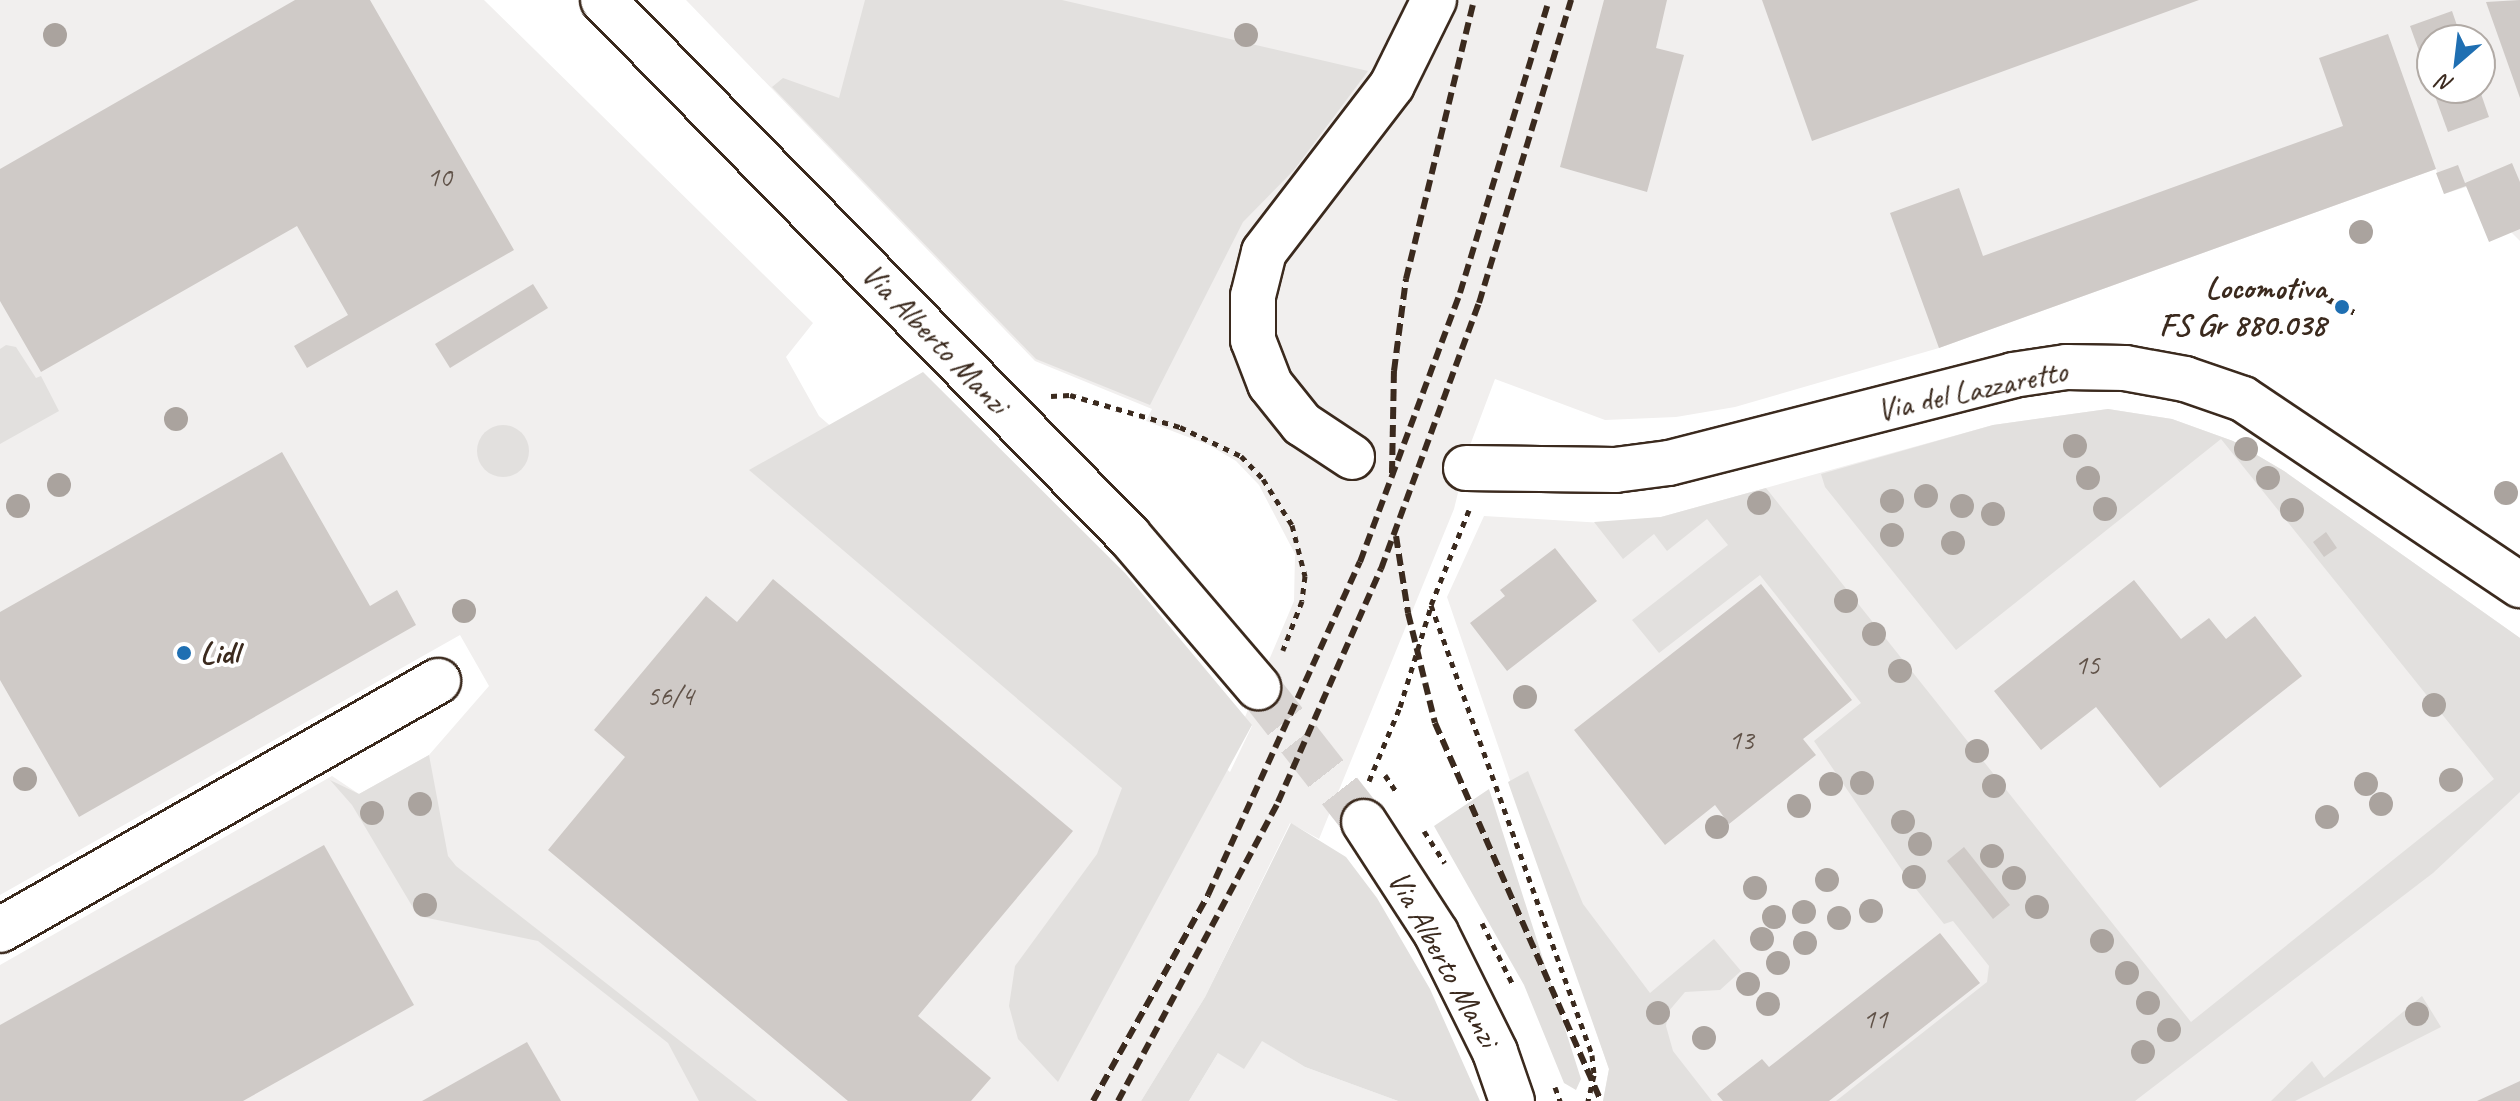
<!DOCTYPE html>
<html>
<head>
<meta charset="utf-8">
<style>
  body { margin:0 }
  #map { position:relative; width:2520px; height:1101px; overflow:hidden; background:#fff; font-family:Caveat,sans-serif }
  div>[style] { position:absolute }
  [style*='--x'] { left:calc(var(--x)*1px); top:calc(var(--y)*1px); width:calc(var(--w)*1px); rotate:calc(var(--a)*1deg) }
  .built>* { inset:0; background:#f1efee }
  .green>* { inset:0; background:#e2e0de }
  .round { border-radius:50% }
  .building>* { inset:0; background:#cfcac7 }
  .major-tunnel>* { height:44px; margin-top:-22px; transform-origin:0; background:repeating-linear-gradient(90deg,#d8d4d2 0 44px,transparent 0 66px) }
  .path>* { height:5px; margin-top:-2.5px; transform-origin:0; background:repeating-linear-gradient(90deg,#3b2a1e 0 6px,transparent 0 12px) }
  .roads { filter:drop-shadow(2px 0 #3b2a1e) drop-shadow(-2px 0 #3b2a1e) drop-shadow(0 2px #3b2a1e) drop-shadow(0 -2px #3b2a1e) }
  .minor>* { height:44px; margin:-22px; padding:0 22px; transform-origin:22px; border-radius:22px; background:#fff }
  .major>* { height:44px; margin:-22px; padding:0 22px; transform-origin:22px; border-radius:22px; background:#fff }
  .rail>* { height:6px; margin-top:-3px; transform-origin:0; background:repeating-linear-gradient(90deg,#3b2a1e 0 12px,transparent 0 18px) }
  .trees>* { width:24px; height:24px; margin:-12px; border-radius:50%; background:#aaa39e }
  .dots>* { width:22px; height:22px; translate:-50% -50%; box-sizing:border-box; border:4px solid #fff; border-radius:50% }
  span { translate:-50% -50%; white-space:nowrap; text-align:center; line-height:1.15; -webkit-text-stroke:8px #fff; paint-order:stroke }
  .number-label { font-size:28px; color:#605248 }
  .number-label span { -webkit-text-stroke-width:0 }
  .poi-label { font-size:32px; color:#3b2a1e; font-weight:700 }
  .right { translate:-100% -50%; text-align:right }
  .left { translate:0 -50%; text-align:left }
  .street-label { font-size:32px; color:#3b2a1e }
  .north { position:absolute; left:2416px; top:24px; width:80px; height:80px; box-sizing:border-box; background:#fff; border:2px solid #b1aaa5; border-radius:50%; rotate:208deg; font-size:22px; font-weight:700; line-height:32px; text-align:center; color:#3b2a1e }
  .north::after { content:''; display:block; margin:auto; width:28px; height:36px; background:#1f6fb2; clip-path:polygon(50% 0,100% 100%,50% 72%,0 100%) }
</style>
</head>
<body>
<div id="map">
  <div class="built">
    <i style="clip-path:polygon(evenodd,0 0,484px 0,813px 323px,786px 357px,819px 416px,1230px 772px,1252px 726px,1245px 717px,1294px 601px,1295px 554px,1259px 485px,1236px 461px,1209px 445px,1146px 421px,1152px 409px,1035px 361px,686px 0,2520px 0,2520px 241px,2466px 187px,2444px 194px,2436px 169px,1939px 348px,1735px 407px,1676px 417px,1605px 420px,1495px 379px,1469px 448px,1454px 509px,1319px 839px,1290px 823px,1205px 997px,1141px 1101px,0 1101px,0 965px,332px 776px,359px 794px,429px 755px,489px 686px,460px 635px,0 895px,0 0,2432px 40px,2480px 40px,2480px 88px,2432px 88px,2432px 40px)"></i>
    <i style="clip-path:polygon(2108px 409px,2172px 419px,2233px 441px,2284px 471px,2520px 638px,2520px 1101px,1603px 1101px,1609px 1069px,1447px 597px,1484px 516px,1604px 523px,1661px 517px,1993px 425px)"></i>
    <i style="clip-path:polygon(1261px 1040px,1305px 1067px,1398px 1101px,1189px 1101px,1218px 1053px)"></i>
  </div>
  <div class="green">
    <i style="clip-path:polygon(865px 0,1062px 0,1368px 71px,1294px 170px,1243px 222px,1150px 405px,1036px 359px,772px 87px,783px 78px,839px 98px)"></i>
    <i style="clip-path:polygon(6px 345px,16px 347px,36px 378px,41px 376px,59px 411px,0 444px,0 349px)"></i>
    <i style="clip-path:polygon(923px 372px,1125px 573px,1252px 725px,1058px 1082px,1018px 1039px,1009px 1006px,1015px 966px,1097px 854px,1122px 788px,749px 470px)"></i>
    <i style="clip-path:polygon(2108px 409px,2172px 419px,2233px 441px,2284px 471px,2520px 638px,2520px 792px,2433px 873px,2135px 1101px,1836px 1101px,1987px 982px,1989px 966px,1953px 921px,1944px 924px,1908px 879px,1814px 741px,1861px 703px,1760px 575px,1659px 653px,1632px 620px,1728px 545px,1707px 519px,1667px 551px,1654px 534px,1623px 559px,1594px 522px,1661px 517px,1766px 488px,2191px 1022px,2494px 779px,2221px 439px,1956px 650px,1825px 487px,1821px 474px,1993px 425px)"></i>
    <i class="round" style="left:477px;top:425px;width:52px;height:52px"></i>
    <i style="clip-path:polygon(429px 755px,448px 856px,456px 866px,757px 1101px,699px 1101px,668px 1043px,538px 941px,423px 917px,415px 911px,352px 805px,330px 780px,359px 794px)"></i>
    <i style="clip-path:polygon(1528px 771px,1583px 904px,1650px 993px,1714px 939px,1741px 971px,1720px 990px,1685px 992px,1668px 1012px,1666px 1026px,1673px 1051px,1712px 1101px,1603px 1101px,1609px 1069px,1508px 782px)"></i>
    <i style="clip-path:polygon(1489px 789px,1581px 1079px,1576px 1090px,1564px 1083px,1524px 985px,1434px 826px)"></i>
    <i style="clip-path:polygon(1291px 823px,1346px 857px,1377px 898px,1430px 989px,1480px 1101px,1398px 1101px,1305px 1067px,1262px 1041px,1244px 1069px,1218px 1053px,1189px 1101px,1141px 1101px,1205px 997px)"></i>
    <i style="clip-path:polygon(2422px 996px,2441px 1027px,2295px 1101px,2271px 1101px,2312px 1061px,2324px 1078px)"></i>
  </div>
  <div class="building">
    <i style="clip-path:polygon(295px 0,370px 0,514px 250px,307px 368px,294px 346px,348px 315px,297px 226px,41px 372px,0 301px,0 169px)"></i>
    <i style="clip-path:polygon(1604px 0,1667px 0,1656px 48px,1684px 55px,1647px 192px,1560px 167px)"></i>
    <i style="clip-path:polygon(1762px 0,2199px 0,1812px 141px)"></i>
    <i style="clip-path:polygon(2520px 0,2520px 98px,2486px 2px)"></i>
    <i style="clip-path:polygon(2452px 11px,2462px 40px,2432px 40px,2432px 87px,2410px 26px)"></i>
    <i style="clip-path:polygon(2388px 34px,2436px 169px,1939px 348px,1890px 213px,1959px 188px,1983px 256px,2343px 126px,2319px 58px)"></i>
    <i style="clip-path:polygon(2432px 88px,2479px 88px,2489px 117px,2448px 132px)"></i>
    <i style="clip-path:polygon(2512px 163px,2520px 182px,2520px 229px,2489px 242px,2466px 186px,2444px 194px,2436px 173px,2458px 165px,2465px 183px)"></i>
    <i style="clip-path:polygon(533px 284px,548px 308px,450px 368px,435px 344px)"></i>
    <i style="clip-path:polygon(282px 452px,370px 606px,397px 590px,416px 625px,79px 817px,0 680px,0 612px)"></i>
    <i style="clip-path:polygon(2326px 532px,2337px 548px,2324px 557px,2313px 542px)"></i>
    <i style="clip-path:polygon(1555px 548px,1597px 601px,1507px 671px,1470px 623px,1505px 596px,1500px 590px)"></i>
    <i style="clip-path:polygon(773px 579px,1073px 831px,918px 1016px,991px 1078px,971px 1101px,848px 1101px,548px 850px,625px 757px,594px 730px,706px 596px,737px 622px)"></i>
    <i style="clip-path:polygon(2134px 580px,2181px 639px,2209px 618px,2226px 639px,2255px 616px,2302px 676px,2160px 788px,2096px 707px,2041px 750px,1994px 691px)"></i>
    <i style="clip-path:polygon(1761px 584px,1852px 700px,1803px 739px,1816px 755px,1729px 824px,1715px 805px,1665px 845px,1574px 730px)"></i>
    <i style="clip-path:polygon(324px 845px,414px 1005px,243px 1101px,0 1101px,0 1025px)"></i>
    <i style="clip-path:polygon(1964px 847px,2010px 905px,1993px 919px,1947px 861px)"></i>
    <i style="clip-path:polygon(1940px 933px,1980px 983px,1829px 1101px,1723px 1101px,1717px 1094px,1762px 1059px,1769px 1067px)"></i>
    <i style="clip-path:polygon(527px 1042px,561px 1101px,422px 1101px)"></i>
    <i style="clip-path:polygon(2520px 1081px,2520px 1101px,2477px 1101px)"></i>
  </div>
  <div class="major-tunnel">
    <i style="--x:1258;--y:687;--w:172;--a:51.9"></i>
  </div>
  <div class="path">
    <i style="--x:1051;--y:396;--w:19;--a:-3"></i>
    <i style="--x:1070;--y:395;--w:115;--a:16.2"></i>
    <i style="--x:1180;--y:427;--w:68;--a:25.4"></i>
    <i style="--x:1241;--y:456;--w:32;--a:46"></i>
    <i style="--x:1263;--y:479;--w:54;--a:57.8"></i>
    <i style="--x:1292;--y:525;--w:53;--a:75.7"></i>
    <i style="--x:1305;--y:576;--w:25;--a:97"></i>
    <i style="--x:1302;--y:601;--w:53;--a:111.2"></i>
    <i style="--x:1469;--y:510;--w:102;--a:111.8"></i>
    <i style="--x:1431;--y:605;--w:478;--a:70.3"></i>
    <i style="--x:1592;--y:1055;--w:20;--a:84"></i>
    <i style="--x:1594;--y:1075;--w:27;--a:103"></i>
    <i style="--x:1385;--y:775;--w:23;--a:56"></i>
    <i style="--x:1369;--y:781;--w:80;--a:-67.3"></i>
    <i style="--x:1400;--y:707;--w:106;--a:-72.9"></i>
    <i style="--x:1424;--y:831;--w:38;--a:57"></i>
    <i style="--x:1482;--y:923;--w:69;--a:63.4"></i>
    <i style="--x:1555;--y:1087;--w:15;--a:70"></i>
  </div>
  <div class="roads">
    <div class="minor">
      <i style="--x:1352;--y:457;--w:60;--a:-146.6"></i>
      <i style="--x:1302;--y:424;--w:51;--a:-128.7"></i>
      <i style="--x:1270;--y:384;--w:47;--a:-111.1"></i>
      <i style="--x:1253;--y:340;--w:44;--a:-90"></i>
      <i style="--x:1253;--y:296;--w:45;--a:-76"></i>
      <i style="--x:1264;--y:252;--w:210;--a:-52.5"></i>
      <i style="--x:1392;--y:85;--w:95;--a:-63.7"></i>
      <i style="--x:1466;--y:468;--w:149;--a:0.8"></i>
      <i style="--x:1615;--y:470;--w:54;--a:-7.4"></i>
      <i style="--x:1669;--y:463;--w:355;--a:-14.3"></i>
      <i style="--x:2013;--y:375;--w:54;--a:-8.6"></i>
      <i style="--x:2066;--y:367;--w:59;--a:1"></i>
      <i style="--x:2125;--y:368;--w:61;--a:10.4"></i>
      <i style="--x:2185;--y:379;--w:61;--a:19"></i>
      <i style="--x:2243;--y:399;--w:334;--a:33.9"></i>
      <i style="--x:0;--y:930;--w:504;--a:-29.62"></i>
    </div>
    <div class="major">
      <i style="--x:603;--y:0;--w:751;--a:45.54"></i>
      <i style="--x:1129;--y:536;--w:199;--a:49.5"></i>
      <i style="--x:1364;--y:822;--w:132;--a:57"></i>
      <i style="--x:1436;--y:933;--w:133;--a:63.6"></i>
      <i style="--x:1495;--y:1052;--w:52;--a:70.9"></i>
    </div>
  </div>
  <div class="rail">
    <i style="--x:2327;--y:299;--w:34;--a:27"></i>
    <i style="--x:1392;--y:473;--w:102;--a:-88.9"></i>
    <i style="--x:1394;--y:371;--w:93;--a:-82.6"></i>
    <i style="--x:1406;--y:279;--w:287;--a:-76.3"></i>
    <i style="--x:1396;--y:536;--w:78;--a:81.1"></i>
    <i style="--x:1408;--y:613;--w:113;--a:76.2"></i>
    <i style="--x:1435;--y:723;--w:413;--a:66.3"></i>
    <i style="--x:1093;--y:1101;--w:236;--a:-60.8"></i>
    <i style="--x:1208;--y:895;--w:366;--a:-65.5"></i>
    <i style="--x:1360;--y:562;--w:287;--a:-69.6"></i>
    <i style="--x:1460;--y:293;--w:306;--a:-73.1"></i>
    <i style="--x:1118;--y:1101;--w:339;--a:-61.8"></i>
    <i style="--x:1278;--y:802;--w:255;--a:-66.2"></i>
    <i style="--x:1381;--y:569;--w:283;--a:-69.8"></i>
    <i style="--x:1479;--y:303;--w:317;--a:-73.1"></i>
  </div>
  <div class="trees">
    <i style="left:55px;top:35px"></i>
    <i style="left:1246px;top:35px"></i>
    <i style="left:2361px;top:232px"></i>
    <i style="left:176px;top:419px"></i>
    <i style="left:2075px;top:446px"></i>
    <i style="left:2246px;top:449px"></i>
    <i style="left:2088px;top:478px"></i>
    <i style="left:2268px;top:478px"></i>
    <i style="left:59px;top:485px"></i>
    <i style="left:2506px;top:493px"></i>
    <i style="left:1926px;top:496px"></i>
    <i style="left:1892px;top:501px"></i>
    <i style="left:1759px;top:503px"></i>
    <i style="left:18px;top:506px"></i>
    <i style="left:1962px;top:506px"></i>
    <i style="left:2105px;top:509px"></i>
    <i style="left:2292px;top:510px"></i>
    <i style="left:1993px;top:514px"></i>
    <i style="left:1892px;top:535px"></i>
    <i style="left:1953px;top:543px"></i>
    <i style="left:1846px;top:601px"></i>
    <i style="left:464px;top:611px"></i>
    <i style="left:1874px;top:634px"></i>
    <i style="left:1900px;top:671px"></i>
    <i style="left:1525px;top:697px"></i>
    <i style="left:2434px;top:705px"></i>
    <i style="left:1977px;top:751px"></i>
    <i style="left:25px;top:779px"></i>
    <i style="left:2451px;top:780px"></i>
    <i style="left:1862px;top:783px"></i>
    <i style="left:1831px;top:784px"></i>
    <i style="left:2366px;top:784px"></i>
    <i style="left:1994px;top:786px"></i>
    <i style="left:420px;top:804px"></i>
    <i style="left:2381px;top:804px"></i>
    <i style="left:1799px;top:806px"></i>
    <i style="left:372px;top:813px"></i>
    <i style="left:2327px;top:817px"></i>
    <i style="left:1903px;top:822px"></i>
    <i style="left:1717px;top:827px"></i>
    <i style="left:1920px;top:844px"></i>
    <i style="left:1992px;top:856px"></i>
    <i style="left:1914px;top:877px"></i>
    <i style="left:2014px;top:878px"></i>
    <i style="left:1827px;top:880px"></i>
    <i style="left:1755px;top:888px"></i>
    <i style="left:425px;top:905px"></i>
    <i style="left:2037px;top:907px"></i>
    <i style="left:1871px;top:911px"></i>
    <i style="left:1804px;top:912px"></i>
    <i style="left:1774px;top:917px"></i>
    <i style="left:1839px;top:918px"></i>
    <i style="left:1762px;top:939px"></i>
    <i style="left:2102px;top:941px"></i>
    <i style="left:1805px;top:943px"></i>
    <i style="left:1778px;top:963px"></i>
    <i style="left:2127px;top:973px"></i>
    <i style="left:1748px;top:984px"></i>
    <i style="left:2148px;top:1003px"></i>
    <i style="left:1768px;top:1004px"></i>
    <i style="left:1658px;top:1013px"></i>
    <i style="left:2417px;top:1014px"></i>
    <i style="left:2169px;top:1030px"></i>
    <i style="left:1704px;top:1038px"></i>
    <i style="left:2143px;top:1052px"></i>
  </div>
  <div class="dots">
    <i style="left:2342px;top:307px;background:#1f6fb2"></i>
    <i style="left:184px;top:653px;background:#1f6fb2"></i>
  </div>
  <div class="number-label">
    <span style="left:439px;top:177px">10</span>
    <span style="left:2087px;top:665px">15</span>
    <span style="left:670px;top:696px">56/4</span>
    <span style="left:1741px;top:740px">13</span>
    <span style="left:1875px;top:1019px">11</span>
  </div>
  <div class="poi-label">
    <span class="right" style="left:2326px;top:307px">Locomotiva<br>FS Gr 880.038</span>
    <span class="left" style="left:200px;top:653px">Lidl</span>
  </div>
  <div class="street-label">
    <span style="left:935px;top:339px;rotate:46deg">Via Alberto Manzi</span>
    <span style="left:1972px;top:391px;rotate:-12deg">Via del Lazzaretto</span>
    <span style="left:1443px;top:959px;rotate:61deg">Via Alberto Manzi</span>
  </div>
  <div class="north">N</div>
</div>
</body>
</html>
